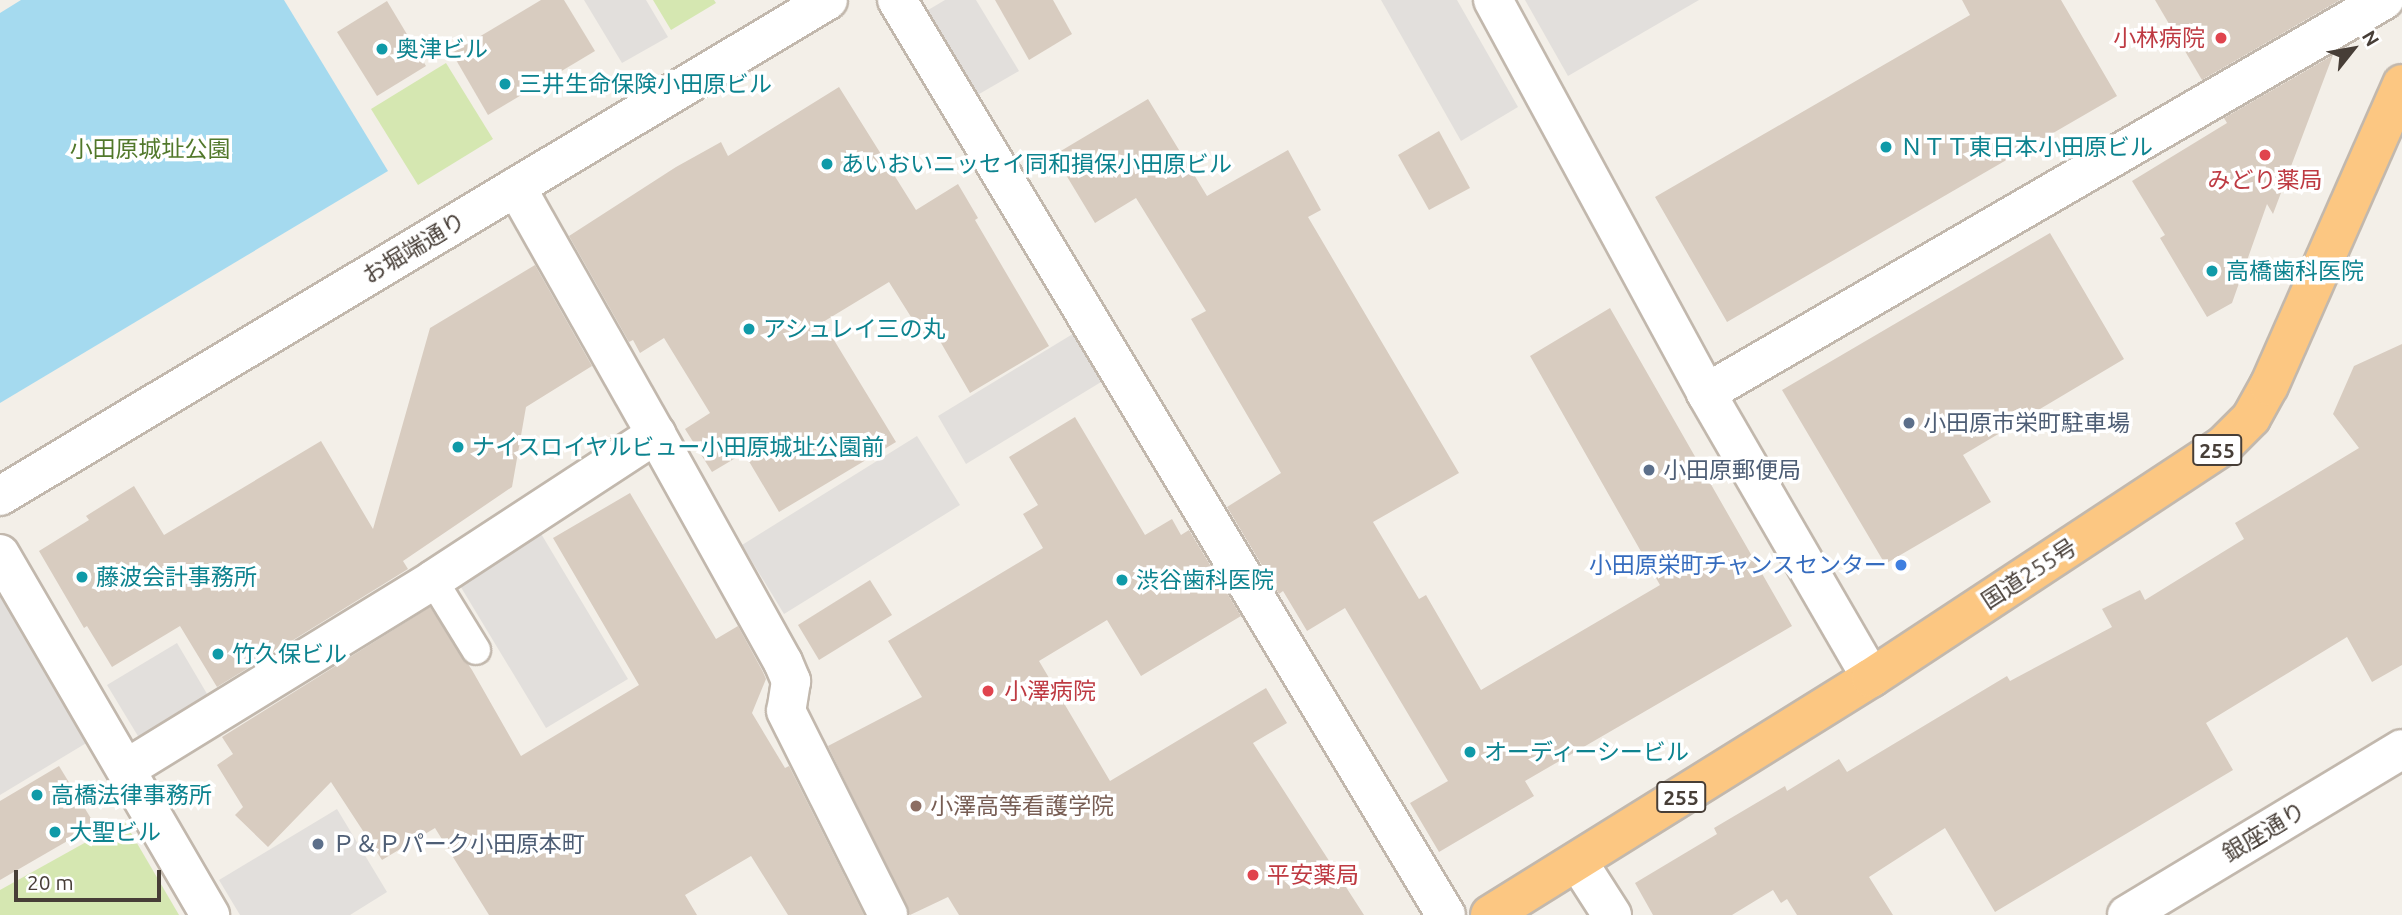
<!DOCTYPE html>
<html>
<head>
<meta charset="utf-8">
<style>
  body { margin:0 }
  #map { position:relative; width:2402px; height:915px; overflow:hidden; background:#f3efe8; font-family:Ubuntu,"Noto Sans JP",sans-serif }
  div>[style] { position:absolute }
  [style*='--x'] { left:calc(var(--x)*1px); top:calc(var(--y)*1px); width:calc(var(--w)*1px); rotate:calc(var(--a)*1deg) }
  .green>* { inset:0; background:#d5e7b1 }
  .parking>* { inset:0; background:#e2dfdc }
  .water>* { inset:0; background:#a5daef }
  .building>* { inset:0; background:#d8ccc0 }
  .roads { filter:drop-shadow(2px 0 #c2b8ad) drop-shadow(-2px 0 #c2b8ad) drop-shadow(0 2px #c2b8ad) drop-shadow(0 -2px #c2b8ad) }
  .service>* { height:28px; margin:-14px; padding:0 14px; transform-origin:14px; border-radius:14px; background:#fff }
  .minor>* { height:38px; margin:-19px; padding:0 19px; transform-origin:19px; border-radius:19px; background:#fff }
  .tertiary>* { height:38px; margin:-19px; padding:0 19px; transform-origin:19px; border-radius:19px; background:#fff }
  .trunk>* { height:38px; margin:-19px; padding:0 19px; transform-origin:19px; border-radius:19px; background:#fcc782 }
  .dots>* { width:19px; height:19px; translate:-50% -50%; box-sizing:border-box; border:4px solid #fff; border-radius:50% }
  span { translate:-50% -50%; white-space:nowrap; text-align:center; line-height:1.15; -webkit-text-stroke:7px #fff; paint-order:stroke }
  .shield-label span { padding:2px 5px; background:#fff; border:2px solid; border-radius:5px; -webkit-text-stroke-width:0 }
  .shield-label { font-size:21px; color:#473e37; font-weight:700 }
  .health-label { font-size:23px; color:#be3a42 }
  .right { translate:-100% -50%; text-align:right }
  .left { translate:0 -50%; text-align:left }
  .culture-label { font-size:23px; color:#0d838f }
  .park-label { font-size:23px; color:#51782b }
  .street-label { font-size:23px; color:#473e37 }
  .service-label { font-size:23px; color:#4e5e75 }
  .shop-label { font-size:23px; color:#366cbe }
  .education-label { font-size:23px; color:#785e54 }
  .north { position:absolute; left:2318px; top:14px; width:70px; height:70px; -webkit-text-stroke:5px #fff; paint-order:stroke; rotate:59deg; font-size:19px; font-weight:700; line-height:28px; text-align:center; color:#473e37 }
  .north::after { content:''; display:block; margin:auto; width:24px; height:32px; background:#473e37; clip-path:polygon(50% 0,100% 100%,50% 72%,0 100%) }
  .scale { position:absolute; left:14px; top:870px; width:147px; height:32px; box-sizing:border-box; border:4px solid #473e37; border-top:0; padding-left:9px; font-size:21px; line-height:24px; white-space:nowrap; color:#473e37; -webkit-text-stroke:5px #fff; paint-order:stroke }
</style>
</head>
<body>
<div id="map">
  <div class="green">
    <i style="clip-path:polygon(653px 0,714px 0,716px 3px,671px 30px)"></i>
    <i style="clip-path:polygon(446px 63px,493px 139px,418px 185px,371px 109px)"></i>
    <i style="clip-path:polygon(124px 821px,179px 915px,0 915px,0 890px)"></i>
  </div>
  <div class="parking">
    <i style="clip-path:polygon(584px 0,646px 0,668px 37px,622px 63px)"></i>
    <i style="clip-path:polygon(945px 0,976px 0,1019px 71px,974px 97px,923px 13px)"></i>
    <i style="clip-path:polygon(1381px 0,1457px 0,1518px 107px,1461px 141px)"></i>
    <i style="clip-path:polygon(1525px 0,1699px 0,1568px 76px)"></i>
    <i style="clip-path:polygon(1076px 332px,1106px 379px,966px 464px,938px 416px)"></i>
    <i style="clip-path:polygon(917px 436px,960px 505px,784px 614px,742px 545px)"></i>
    <i style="clip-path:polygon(537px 527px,628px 679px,546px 728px,456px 579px)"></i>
    <i style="clip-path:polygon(0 594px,88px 742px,0 795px)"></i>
    <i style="clip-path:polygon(177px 643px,213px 704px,144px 746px,107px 685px)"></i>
    <i style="clip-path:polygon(337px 809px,387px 892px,350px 915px,240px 915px,219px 880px)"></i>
  </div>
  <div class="water">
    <i style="clip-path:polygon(21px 0,284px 0,388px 171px,0 403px,0 13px)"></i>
  </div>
  <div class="building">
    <i style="clip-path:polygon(541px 0,564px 0,595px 51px,488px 115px,452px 53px)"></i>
    <i style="clip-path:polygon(995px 0,1053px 0,1072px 34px,1029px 60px)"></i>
    <i style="clip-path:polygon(1962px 0,2061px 0,2117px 96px,1727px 322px,1655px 197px,1970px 15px)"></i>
    <i style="clip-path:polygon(2155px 0,2340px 0,2202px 80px)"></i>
    <i style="clip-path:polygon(387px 1px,426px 66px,377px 96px,337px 32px)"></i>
    <i style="clip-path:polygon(2333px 55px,2273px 214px,2267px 204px,2232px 303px,2207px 317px,2160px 238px,2165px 235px,2132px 181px,2227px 123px,2224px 118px)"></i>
    <i style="clip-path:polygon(839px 87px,916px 210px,958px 184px,978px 218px,975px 220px,1049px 346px,970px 393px,933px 329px,923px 336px,889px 282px,823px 322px,896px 442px,779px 512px,744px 453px,712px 472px,685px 429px,710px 413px,664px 338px,640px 353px,633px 340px,629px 342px,569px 236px,676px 167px,721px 142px,728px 156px)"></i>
    <i style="clip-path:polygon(1148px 99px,1207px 196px,1288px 150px,1321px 210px,1308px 217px,1459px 473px,1373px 522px,1419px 599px,1426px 595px,1481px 690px,1660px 585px,1530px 356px,1610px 308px,1792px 626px,1525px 781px,1534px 796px,1439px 852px,1410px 803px,1448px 781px,1345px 608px,1307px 631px,1283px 591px,1279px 594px,1227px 507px,1281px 473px,1191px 319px,1206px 311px,1136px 198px,1095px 223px,1054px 155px)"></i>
    <i style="clip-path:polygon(1439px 131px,1470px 188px,1429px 210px,1398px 155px)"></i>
    <i style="clip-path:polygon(2050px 233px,2124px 359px,1963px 455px,1991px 502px,1885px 564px,1782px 390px)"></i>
    <i style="clip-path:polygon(535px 265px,592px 366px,526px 407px,512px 487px,403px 561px,408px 569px,217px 687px,180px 626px,112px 667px,87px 626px,84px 628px,39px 551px,89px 520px,86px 516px,134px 486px,164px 535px,321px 441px,373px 529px,430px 328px)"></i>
    <i style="clip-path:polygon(2402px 344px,2402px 665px,2372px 682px,2347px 637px,2206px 723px,2233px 770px,1995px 912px,1945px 828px,1869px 877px,1893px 915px,1797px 915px,1787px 899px,1781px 903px,1773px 890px,1732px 915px,1653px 915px,1635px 883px,1717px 834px,1714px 828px,1785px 786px,1787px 791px,1839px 759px,1847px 772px,2007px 676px,2010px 681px,2112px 627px,2102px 609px,2140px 590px,2145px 600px,2244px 539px,2235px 523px,2359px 448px,2333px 414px,2354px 366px)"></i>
    <i style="clip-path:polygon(1075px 417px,1145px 535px,1172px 519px,1181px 535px,1189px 530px,1241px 616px,1141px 676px,1107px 620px,1039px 661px,1110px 781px,1266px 688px,1287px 723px,1253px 743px,1364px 915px,959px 915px,948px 897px,910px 915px,828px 746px,922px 697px,888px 641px,1043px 548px,1023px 514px,1038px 505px,1009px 457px)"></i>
    <i style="clip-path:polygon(630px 493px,716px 639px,738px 626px,763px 672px,766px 679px,752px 713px,785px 768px,789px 766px,864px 915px,788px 915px,751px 856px,685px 895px,697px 915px,489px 915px,435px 828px,382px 860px,331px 782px,268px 847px,235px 815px,243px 807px,217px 765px,233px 754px,222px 737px,430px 607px,472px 670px,521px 756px,639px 685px,553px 538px)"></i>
    <i style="clip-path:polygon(870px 580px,892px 615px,819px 660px,798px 625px)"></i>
    <i style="clip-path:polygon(59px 766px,95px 825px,0 880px,0 801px)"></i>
  </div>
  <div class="roads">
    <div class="service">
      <i style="--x:433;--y:580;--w:82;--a:58.4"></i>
    </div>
    <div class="minor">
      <i style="--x:897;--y:0;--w:1067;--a:59.04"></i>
      <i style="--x:1493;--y:0;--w:447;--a:61.5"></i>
      <i style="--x:1706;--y:393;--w:329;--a:59.9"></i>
      <i style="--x:516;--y:187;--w:284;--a:60.5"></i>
      <i style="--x:1706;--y:393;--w:784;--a:-30.1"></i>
      <i style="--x:0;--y:554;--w:418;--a:59.8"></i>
      <i style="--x:126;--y:769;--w:361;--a:-31.6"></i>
      <i style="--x:433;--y:580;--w:267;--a:-33.2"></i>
      <i style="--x:656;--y:434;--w:261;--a:60.9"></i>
      <i style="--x:783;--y:662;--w:21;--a:67"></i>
      <i style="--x:791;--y:681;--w:30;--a:99"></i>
      <i style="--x:786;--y:711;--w:228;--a:63.4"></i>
    </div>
    <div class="tertiary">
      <i style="--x:0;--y:496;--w:965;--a:-30.92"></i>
      <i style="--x:1578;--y:862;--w:63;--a:57.3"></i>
      <i style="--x:2127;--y:915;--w:321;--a:-31.1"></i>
    </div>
    <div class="trunk">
      <i style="--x:1490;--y:915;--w:449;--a:-31.9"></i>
      <i style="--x:1871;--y:678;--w:423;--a:-33.4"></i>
      <i style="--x:2224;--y:445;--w:38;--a:-45"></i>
      <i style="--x:2251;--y:418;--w:37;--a:-61"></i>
      <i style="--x:2269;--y:386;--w:330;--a:-66.2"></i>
    </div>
  </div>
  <div class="dots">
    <i style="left:2221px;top:38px;background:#e0444e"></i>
    <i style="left:382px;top:49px;background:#0f9aa8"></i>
    <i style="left:505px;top:84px;background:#0f9aa8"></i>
    <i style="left:1886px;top:147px;background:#0f9aa8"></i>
    <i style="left:2265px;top:155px;background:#e0444e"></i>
    <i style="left:827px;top:164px;background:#0f9aa8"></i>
    <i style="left:2212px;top:271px;background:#0f9aa8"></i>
    <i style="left:749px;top:329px;background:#0f9aa8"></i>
    <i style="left:1909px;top:423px;background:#5c6f8a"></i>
    <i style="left:458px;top:447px;background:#0f9aa8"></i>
    <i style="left:1649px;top:470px;background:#5c6f8a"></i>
    <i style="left:1901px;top:565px;background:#3f7fe0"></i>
    <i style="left:82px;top:577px;background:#0f9aa8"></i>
    <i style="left:1122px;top:580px;background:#0f9aa8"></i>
    <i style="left:218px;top:654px;background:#0f9aa8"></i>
    <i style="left:988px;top:691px;background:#e0444e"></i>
    <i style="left:1470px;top:752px;background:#0f9aa8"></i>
    <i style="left:37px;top:795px;background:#0f9aa8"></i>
    <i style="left:916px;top:806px;background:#8d6e63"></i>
    <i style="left:55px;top:832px;background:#0f9aa8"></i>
    <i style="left:318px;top:844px;background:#5c6f8a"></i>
    <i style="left:1253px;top:875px;background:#e0444e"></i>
  </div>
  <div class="shield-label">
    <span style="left:2217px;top:450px">255</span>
    <span style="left:1681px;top:797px">255</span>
  </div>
  <div class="health-label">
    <span class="right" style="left:2205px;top:38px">小林病院</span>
    <span style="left:2265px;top:180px">みどり薬局</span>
    <span class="left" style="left:1004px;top:691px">小澤病院</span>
    <span class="left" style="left:1267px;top:875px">平安薬局</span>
  </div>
  <div class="culture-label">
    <span class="left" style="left:396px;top:49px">奥津ビル</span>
    <span class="left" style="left:519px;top:84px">三井生命保険小田原ビル</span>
    <span class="left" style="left:1900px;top:147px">ＮＴＴ東日本小田原ビル</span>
    <span class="left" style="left:841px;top:164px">あいおいニッセイ同和損保小田原ビル</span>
    <span class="left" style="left:2226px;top:271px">高橋歯科医院</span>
    <span class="left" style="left:763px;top:329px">アシュレイ三の丸</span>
    <span class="left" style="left:472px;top:447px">ナイスロイヤルビュー小田原城址公園前</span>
    <span class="left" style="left:96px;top:577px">藤波会計事務所</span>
    <span class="left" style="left:1136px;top:580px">渋谷歯科医院</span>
    <span class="left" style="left:232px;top:654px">竹久保ビル</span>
    <span class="left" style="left:1484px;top:752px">オーディーシービル</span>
    <span class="left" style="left:51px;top:795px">高橋法律事務所</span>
    <span class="left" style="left:69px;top:832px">大聖ビル</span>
  </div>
  <div class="park-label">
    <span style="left:150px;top:149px">小田原城址公園</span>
  </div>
  <div class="street-label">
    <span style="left:414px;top:248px;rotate:-31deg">お堀端通り</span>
    <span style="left:2029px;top:574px;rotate:-33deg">国道255号</span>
    <span style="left:2264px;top:832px;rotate:-31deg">銀座通り</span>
  </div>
  <div class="service-label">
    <span class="left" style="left:1923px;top:423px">小田原市栄町駐車場</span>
    <span class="left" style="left:1663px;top:470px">小田原郵便局</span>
    <span class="left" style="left:332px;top:844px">Ｐ＆Ｐパーク小田原本町</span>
  </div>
  <div class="shop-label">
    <span class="right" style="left:1887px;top:565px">小田原栄町チャンスセンター</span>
  </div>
  <div class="education-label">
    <span class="left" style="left:930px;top:806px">小澤高等看護学院</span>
  </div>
  <div class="north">N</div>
  <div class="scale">20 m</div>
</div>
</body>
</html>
